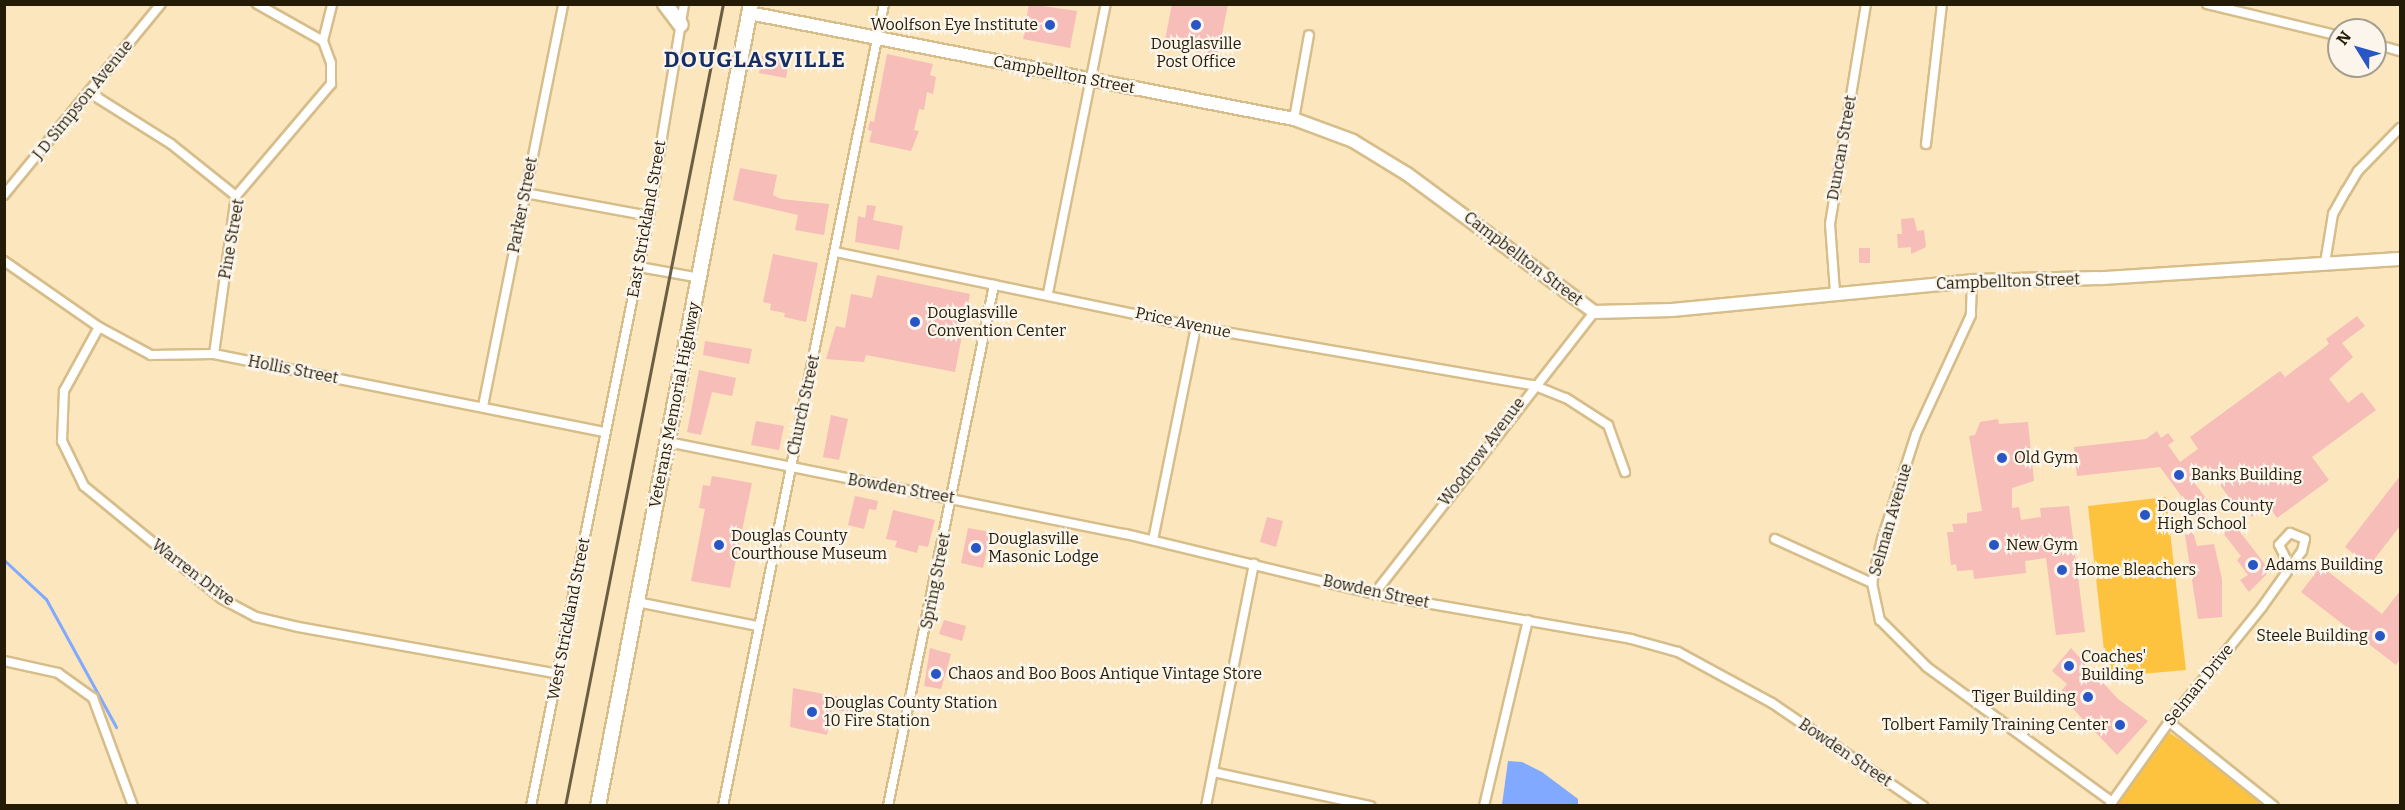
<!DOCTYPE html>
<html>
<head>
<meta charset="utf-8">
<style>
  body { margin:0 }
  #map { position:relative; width:2405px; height:810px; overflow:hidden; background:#fbe6bd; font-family:Bitter,serif }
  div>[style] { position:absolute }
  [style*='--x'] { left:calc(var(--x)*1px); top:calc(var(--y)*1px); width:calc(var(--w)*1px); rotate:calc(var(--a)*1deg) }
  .green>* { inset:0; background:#fdc33f }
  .water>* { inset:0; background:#80a9ff }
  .stream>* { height:3px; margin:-1.5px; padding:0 1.5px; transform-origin:1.5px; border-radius:1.5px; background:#80a9ff }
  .building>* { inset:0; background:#f6bdb9 }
  .roads { filter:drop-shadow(2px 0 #d6bd8a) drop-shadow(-2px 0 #d6bd8a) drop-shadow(0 2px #d6bd8a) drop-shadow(0 -2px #d6bd8a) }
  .street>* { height:8px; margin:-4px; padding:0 4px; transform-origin:4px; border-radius:4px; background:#fff }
  .secondary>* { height:12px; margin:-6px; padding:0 6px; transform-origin:6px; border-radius:6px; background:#fff }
  .primary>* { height:14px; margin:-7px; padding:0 7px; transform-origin:7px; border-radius:7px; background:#fff }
  .rail>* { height:3px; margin:-1.5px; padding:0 1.5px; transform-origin:1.5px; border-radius:1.5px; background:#6b5e43 }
  .dots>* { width:16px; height:16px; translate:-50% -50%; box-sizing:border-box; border:3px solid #fbf5eb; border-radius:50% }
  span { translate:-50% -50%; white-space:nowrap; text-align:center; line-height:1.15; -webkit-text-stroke:4.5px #fbf5eb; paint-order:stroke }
  .poi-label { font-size:16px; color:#241b07 }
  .right { translate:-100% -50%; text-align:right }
  .left { translate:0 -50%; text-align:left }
  .street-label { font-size:16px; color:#241b07 }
  .district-label { font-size:22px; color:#172e64; font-weight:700; letter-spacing:1.5px }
  .frame { position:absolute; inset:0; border:6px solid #241b07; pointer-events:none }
  .north { position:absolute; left:2327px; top:18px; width:60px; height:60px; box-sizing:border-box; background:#fbf5eb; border:2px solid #a59e90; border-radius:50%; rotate:307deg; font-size:16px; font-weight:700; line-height:24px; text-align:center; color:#241b07 }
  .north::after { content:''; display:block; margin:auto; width:21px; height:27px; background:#2856c5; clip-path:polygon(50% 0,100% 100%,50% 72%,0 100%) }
</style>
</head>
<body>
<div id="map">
  <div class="green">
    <i style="clip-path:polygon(2166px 497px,2186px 670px,2107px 677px,2088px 506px)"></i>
    <i style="clip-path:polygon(2167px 731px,2250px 787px,2272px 806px,2102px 806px)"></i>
  </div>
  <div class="water">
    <i style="clip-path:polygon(1508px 761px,1522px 762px,1542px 772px,1578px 799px,1578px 805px,1502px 805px)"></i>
  </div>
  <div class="stream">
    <i style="--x:4;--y:560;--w:57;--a:42.9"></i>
    <i style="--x:46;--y:599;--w:146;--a:61.3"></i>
  </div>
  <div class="building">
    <i style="clip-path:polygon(1029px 4px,1077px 11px,1070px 48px,1023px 39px)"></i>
    <i style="clip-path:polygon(1172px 4px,1228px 4px,1218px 55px,1164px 45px)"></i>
    <i style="clip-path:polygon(887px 54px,933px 64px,930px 75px,936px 77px,933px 94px,927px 92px,924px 110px,919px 109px,914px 130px,919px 131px,911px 151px,869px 142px,872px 131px,868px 130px,870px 121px,874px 122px)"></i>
    <i style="clip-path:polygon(762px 56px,789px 61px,786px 78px,759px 73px)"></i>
    <i style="clip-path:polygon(740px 168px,777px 175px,773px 195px,781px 199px,829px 204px,824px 235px,795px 230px,798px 215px,733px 200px)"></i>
    <i style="clip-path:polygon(867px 205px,876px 206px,873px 220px,903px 226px,899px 250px,855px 242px,858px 216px,865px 218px)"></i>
    <i style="clip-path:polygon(1914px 218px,1917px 231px,1924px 230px,1926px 247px,1911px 254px,1911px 247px,1898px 248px,1897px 234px,1902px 234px,1901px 219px)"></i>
    <i style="clip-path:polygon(1859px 248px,1870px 248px,1870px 263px,1859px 263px)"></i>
    <i style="clip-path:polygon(773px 254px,818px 263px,806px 322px,784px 317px,785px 313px,770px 310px,771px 304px,763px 302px)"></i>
    <i style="clip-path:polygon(877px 275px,970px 294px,955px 372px,866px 355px,864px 362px,826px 359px,836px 326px,845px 328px,851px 294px,872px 298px)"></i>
    <i style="clip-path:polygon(2357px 316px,2365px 326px,2342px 343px,2353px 357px,2329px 379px,2348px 403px,2362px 392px,2376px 410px,2312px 457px,2329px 480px,2277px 518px,2268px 505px,2252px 517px,2240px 500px,2234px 504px,2205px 465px,2190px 477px,2208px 501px,2209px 510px,2198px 519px,2160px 467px,2077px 476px,2074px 447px,2146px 439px,2157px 431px,2161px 438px,2168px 433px,2174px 441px,2168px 445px,2180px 462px,2198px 449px,2190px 437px,2280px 371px,2285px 377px,2329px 344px,2326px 339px)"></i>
    <i style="clip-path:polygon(705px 341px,752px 349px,749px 364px,703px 355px)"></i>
    <i style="clip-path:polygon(699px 370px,736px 378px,732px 396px,712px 392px,701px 435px,687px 432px)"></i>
    <i style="clip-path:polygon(831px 415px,848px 419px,839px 460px,823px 457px)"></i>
    <i style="clip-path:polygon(1998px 419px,1999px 424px,2028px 422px,2034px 481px,2012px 488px,2012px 508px,2019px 507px,2021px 520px,2041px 517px,2040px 508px,2069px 506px,2085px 632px,2056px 635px,2046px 558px,2025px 561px,2026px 573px,1974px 579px,1973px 570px,1957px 571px,1956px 564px,1951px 565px,1947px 532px,1954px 532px,1952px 524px,1967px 523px,1967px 513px,1982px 511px,1969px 436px,1975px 435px,1980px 422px)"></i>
    <i style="clip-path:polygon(756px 421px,784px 426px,779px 450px,751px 445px)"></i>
    <i style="clip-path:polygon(712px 476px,752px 483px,730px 588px,691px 581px,705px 509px,699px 508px,703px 485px,710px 486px)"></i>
    <i style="clip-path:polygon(2400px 476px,2400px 526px,2369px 566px,2345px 547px)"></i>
    <i style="clip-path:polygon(855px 496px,878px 501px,876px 510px,869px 509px,864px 529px,848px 525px)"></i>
    <i style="clip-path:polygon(893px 510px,935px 520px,928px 547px,919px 545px,917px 553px,895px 547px,897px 541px,886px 539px)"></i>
    <i style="clip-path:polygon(1267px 517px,1283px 521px,1276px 547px,1260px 542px)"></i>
    <i style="clip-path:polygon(2234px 524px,2270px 571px,2249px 592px,2240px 580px,2248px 575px,2237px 560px,2241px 556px,2223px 533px)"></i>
    <i style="clip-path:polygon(968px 528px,991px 532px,983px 568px,961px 563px)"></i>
    <i style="clip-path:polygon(2193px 532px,2197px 546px,2214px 544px,2222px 579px,2222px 617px,2198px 619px,2185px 535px)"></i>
    <i style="clip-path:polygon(2321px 566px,2382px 614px,2400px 591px,2400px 659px,2396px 665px,2301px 592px)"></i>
    <i style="clip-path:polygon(944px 620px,966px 626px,962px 641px,939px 634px)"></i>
    <i style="clip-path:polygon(930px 648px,951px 654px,941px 689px,924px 686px)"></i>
    <i style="clip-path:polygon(2071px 648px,2118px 699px,2148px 721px,2117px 755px,2059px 694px,2067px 684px,2052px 671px)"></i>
    <i style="clip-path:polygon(793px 688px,859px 701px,858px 714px,832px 709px,827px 735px,790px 727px)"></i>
  </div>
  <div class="roads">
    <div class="street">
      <i style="--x:2207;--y:4;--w:136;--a:13.6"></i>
      <i style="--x:323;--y:41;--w:38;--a:-76"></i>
      <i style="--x:2375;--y:44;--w:26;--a:16"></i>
      <i style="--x:90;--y:93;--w:96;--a:32.2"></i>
      <i style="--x:171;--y:144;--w:83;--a:38.7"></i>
      <i style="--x:1294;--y:119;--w:85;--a:-79.9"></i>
      <i style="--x:1926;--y:144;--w:141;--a:-83.5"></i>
      <i style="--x:525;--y:193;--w:126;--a:10.5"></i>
      <i style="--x:4;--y:195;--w:247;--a:-50.6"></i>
      <i style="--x:835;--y:252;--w:369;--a:11.7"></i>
      <i style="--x:1196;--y:327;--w:342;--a:9.8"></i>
      <i style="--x:1533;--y:385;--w:35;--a:22"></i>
      <i style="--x:1566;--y:398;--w:50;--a:32.7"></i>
      <i style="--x:1608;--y:425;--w:50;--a:70.1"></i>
      <i style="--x:4;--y:261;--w:116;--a:34.8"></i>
      <i style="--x:99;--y:327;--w:59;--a:28.3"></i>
      <i style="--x:151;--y:355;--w:63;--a:-0.9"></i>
      <i style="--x:214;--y:354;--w:399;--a:11.3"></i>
      <i style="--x:2325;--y:263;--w:50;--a:-80.7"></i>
      <i style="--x:2333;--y:214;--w:26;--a:-61"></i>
      <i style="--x:2346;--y:191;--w:23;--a:-59"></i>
      <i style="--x:2358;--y:171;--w:60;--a:-45.7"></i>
      <i style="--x:639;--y:267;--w:62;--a:10.2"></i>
      <i style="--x:1972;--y:281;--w:34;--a:92"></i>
      <i style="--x:1971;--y:315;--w:131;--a:114.8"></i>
      <i style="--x:1916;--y:434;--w:110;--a:107.9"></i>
      <i style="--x:1882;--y:539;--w:45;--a:102.8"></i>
      <i style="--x:1872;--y:583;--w:38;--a:78"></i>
      <i style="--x:1880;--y:620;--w:66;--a:45"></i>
      <i style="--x:1927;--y:667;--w:229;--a:36.1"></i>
      <i style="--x:1835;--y:292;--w:68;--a:-94.2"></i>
      <i style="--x:1830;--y:224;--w:223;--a:-80.7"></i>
      <i style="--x:1048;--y:293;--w:295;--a:-78.7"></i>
      <i style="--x:99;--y:327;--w:73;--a:118.7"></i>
      <i style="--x:64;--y:391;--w:50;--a:92.3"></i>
      <i style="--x:62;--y:441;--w:50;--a:63.9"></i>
      <i style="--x:84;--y:486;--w:178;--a:39.3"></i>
      <i style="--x:222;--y:599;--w:38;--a:28"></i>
      <i style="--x:256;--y:617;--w:43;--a:13.4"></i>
      <i style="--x:298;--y:627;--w:265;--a:10.2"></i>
      <i style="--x:214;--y:354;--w:160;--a:-82.1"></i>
      <i style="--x:236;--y:196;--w:147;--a:-49.7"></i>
      <i style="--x:331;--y:84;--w:21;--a:-90"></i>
      <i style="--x:331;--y:63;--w:23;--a:-110"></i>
      <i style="--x:323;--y:41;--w:76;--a:-150.7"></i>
      <i style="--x:483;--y:406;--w:410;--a:-78.7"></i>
      <i style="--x:668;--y:442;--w:467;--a:11.4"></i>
      <i style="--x:1126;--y:534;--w:255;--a:13.6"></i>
      <i style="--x:1374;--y:594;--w:261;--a:9.9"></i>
      <i style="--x:1631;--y:639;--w:49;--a:15.5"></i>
      <i style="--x:1678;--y:652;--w:107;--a:28.5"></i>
      <i style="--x:1772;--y:703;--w:183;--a:34.3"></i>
      <i style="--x:1775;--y:539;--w:107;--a:24.4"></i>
      <i style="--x:1153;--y:540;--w:217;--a:-78.6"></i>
      <i style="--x:1374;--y:594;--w:358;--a:-52"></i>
      <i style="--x:637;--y:602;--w:122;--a:11.3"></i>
      <i style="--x:4;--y:661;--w:55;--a:12.5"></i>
      <i style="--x:58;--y:673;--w:43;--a:35.5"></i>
      <i style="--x:93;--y:698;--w:115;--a:69.7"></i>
      <i style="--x:2169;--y:722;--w:134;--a:38.7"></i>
      <i style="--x:1213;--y:772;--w:161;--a:12.2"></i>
      <i style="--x:2110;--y:805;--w:102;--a:-54.6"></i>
      <i style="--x:2169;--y:722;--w:148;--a:-51"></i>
      <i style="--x:2262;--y:607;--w:69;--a:-54.5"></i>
      <i style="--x:2302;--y:551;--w:12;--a:-76"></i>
      <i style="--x:2305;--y:539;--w:16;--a:-158"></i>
      <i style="--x:2290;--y:533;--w:16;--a:133"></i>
      <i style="--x:2279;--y:545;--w:25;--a:63"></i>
      <i style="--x:531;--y:806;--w:602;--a:-78.69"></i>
      <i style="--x:649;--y:216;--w:215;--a:-80.6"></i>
      <i style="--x:723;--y:806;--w:818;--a:-78.65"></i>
      <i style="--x:888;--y:806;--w:532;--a:-78.5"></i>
      <i style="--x:1206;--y:806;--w:247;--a:-78.8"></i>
      <i style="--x:1484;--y:806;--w:191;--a:-76.7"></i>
    </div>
    <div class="secondary">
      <i style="--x:749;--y:13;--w:555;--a:11.01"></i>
      <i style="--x:1294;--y:119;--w:63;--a:20.4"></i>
      <i style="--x:1353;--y:141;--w:63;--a:31.4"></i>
      <i style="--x:1407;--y:174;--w:232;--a:36.4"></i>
      <i style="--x:1594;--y:312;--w:78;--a:-1.5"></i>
      <i style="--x:1672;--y:310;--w:301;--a:-5.5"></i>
      <i style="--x:1972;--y:281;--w:132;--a:-1.3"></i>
      <i style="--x:2104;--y:278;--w:297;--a:-3.7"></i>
    </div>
    <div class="primary">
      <i style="--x:665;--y:4;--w:26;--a:53"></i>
      <i style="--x:598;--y:806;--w:816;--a:-79.2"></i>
    </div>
  </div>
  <div class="rail">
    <i style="--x:565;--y:806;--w:817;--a:-78.86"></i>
  </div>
  <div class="dots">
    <i style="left:1050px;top:25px;background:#2856c5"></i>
    <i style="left:1196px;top:25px;background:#2856c5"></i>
    <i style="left:915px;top:322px;background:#2856c5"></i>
    <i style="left:2002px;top:458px;background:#2856c5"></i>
    <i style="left:2179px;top:475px;background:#2856c5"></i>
    <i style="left:2145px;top:515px;background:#2856c5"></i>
    <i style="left:719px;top:545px;background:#2856c5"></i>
    <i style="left:1994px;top:545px;background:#2856c5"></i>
    <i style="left:976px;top:548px;background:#2856c5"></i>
    <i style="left:2253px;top:565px;background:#2856c5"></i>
    <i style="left:2062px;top:570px;background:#2856c5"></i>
    <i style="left:2380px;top:636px;background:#2856c5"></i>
    <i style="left:2069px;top:666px;background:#2856c5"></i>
    <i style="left:936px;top:674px;background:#2856c5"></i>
    <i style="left:2088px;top:697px;background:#2856c5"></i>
    <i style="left:812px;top:712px;background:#2856c5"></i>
    <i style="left:2120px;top:725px;background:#2856c5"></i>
  </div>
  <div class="poi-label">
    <span class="right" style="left:1038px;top:25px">Woolfson Eye Institute</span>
    <span style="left:1196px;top:53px">Douglasville<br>Post Office</span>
    <span class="left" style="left:927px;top:322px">Douglasville<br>Convention Center</span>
    <span class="left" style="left:2014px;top:458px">Old Gym</span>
    <span class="left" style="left:2191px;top:475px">Banks Building</span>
    <span class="left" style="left:2157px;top:515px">Douglas County<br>High School</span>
    <span class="left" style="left:731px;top:545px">Douglas County<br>Courthouse Museum</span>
    <span class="left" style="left:988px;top:548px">Douglasville<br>Masonic Lodge</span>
    <span class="left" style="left:2006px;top:545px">New Gym</span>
    <span class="left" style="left:2265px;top:565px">Adams Building</span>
    <span class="left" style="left:2074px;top:570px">Home Bleachers</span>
    <span class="right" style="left:2368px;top:636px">Steele Building</span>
    <span class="left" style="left:2081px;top:666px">Coaches'<br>Building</span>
    <span class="left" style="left:948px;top:674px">Chaos and Boo Boos Antique Vintage Store</span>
    <span class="right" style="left:2076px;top:697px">Tiger Building</span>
    <span class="left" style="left:824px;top:712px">Douglas County Station<br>10 Fire Station</span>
    <span class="right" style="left:2108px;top:725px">Tolbert Family Training Center</span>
  </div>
  <div class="street-label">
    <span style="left:1064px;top:75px;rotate:11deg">Campbellton Street</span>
    <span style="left:83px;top:100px;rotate:-51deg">J D Simpson Avenue</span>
    <span style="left:1842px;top:148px;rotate:-80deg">Duncan Street</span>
    <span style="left:523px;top:205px;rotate:-79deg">Parker Street</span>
    <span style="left:647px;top:219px;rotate:-80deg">East Strickland Street</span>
    <span style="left:232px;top:239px;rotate:-80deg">Pine Street</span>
    <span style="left:1523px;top:259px;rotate:37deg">Campbellton Street</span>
    <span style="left:2008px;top:282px;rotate:-2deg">Campbellton Street</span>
    <span style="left:1183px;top:323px;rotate:12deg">Price Avenue</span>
    <span style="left:293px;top:370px;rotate:11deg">Hollis Street</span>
    <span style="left:675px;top:405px;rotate:-79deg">Veterans Memorial Highway</span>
    <span style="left:804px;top:405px;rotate:-78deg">Church Street</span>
    <span style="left:1482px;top:452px;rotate:-53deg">Woodrow Avenue</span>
    <span style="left:901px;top:489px;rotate:10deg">Bowden Street</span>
    <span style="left:1891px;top:520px;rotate:-74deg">Selman Avenue</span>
    <span style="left:193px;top:573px;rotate:37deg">Warren Drive</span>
    <span style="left:936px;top:581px;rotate:-79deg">Spring Street</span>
    <span style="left:1376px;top:592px;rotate:12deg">Bowden Street</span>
    <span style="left:569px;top:619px;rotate:-79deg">West Strickland Street</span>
    <span style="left:2199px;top:685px;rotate:-51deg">Selman Drive</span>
    <span style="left:1845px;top:753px;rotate:34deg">Bowden Street</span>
  </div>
  <div class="district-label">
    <span style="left:755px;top:60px">DOUGLASVILLE</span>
  </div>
  <div class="frame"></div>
  <div class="north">N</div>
</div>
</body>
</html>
